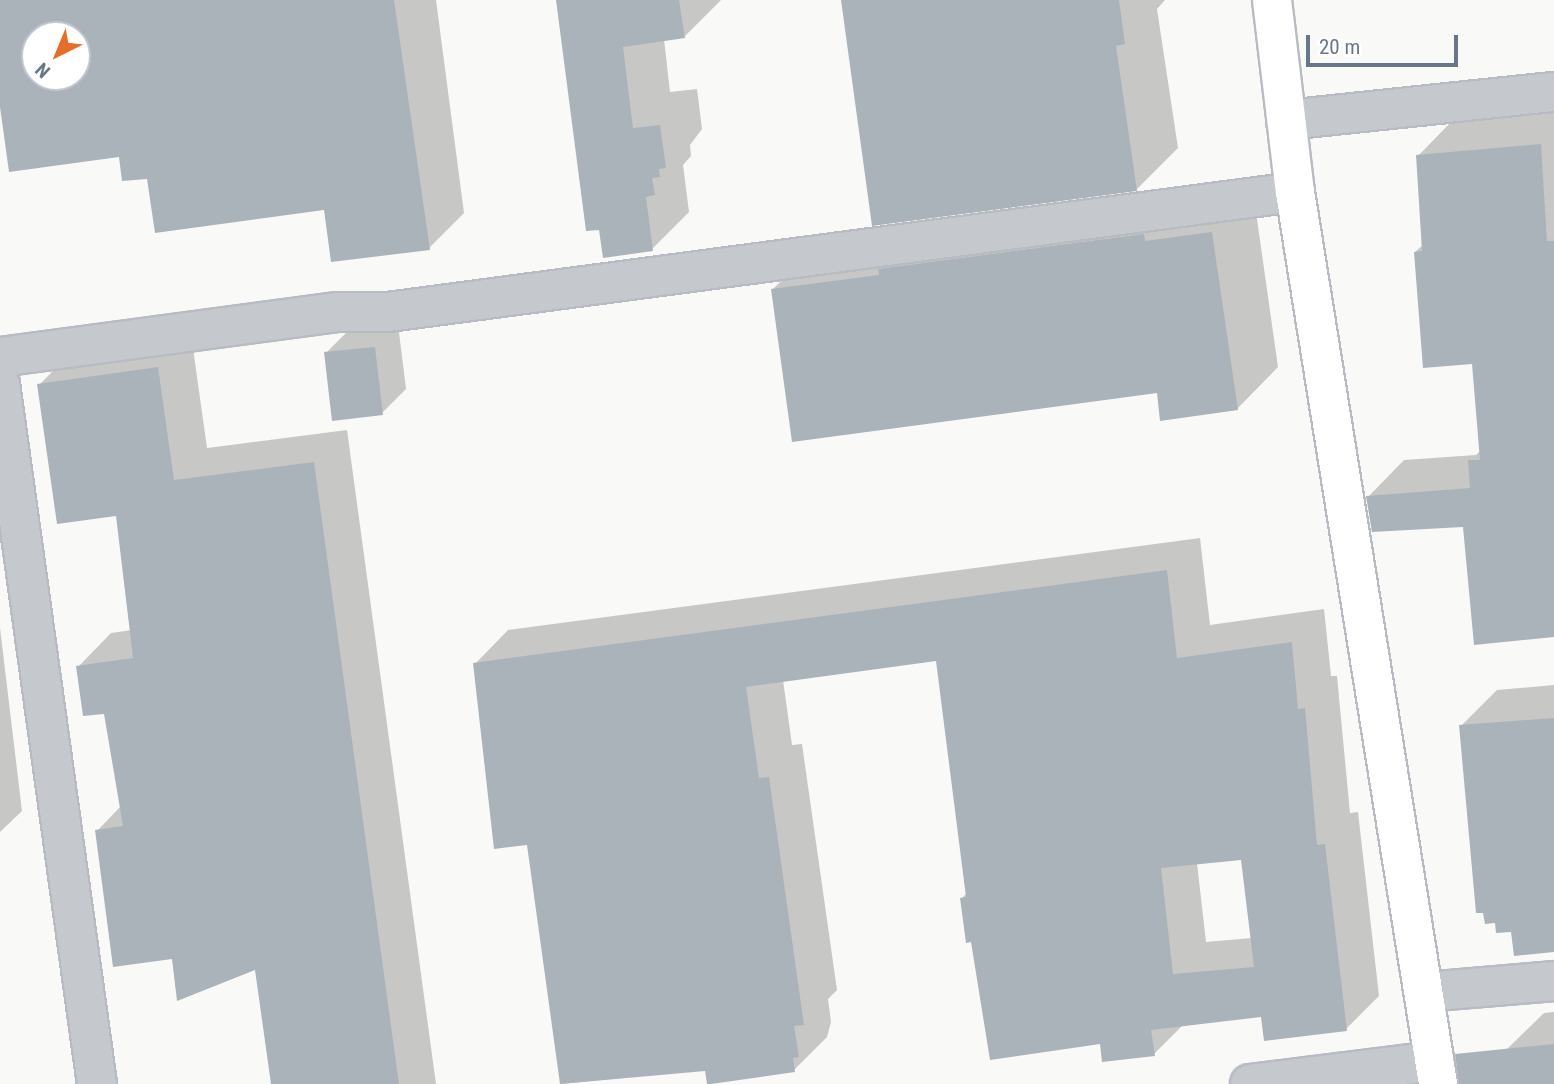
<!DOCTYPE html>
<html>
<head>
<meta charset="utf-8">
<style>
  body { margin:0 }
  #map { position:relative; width:1554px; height:1084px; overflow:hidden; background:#f9faf7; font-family:"Roboto Condensed",sans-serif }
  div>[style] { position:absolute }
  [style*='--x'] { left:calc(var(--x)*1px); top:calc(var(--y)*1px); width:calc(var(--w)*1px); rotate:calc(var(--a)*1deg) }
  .shadow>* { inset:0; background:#0003 }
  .building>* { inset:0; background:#abb3ba }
  .roads { filter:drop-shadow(2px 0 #b8bcc2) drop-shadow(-2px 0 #b8bcc2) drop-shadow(0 2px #b8bcc2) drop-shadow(0 -2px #b8bcc2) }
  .street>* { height:38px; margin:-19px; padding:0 19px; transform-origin:19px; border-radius:19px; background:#c5c9cd }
  .secondary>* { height:38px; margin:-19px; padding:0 19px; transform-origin:19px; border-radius:19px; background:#fff }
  span { translate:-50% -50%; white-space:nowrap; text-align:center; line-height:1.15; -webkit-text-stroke:7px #fff; paint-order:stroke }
  .north { position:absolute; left:21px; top:21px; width:70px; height:70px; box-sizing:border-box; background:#fff; border:2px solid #c3c8d0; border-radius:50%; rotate:223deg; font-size:19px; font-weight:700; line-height:28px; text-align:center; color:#687689 }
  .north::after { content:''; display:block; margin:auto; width:24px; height:32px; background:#e76d2a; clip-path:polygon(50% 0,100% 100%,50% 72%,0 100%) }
  .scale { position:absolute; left:1306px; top:35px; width:152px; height:32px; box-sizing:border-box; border:4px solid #687689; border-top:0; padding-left:9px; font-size:21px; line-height:24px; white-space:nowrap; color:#687689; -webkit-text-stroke:5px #fff; paint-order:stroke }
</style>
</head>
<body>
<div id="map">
  <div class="shadow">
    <i style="clip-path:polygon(evenodd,0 0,436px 0,464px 213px,429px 248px,325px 208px,121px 155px,0 94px,0 0,35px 35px,77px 35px,77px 77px,35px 77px,35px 35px)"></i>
    <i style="clip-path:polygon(558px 0,721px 0,684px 37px,664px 39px,670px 92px,697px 89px,702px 129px,690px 145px,691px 156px,683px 165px,689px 212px,652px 249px)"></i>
    <i style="clip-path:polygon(843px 0,1165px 0,1157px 9px,1178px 148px,1137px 189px)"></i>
    <i style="clip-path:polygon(1554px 110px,1554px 636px,1464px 525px,1368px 497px,1404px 460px,1476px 455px,1481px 450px,1474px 363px,1415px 252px,1424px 244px,1418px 156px,1454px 119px)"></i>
    <i style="clip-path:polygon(1253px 191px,1278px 367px,1237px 409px,773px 289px,815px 248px)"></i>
    <i style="clip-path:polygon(398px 324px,406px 389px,382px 413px,326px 353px,350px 329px)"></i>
    <i style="clip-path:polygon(191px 334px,207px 448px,347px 430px,436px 1084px,272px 1084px,257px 967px,174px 957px,97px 831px,121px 806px,106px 712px,78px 667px,111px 633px,132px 630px,118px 514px,39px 385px,73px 351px)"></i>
    <i style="clip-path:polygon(evenodd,1200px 538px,1210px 625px,1324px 609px,1331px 676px,1337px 676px,1350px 813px,1358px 812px,1379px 996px,1346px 1029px,1262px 1015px,1184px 1024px,1154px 1054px,1101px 1042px,973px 940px,962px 898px,967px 893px,937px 659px,783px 680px,792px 745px,802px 744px,837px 990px,828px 999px,831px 1022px,827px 1037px,794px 1070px,707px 1069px,561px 1084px,528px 843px,475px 664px,508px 630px,1200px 538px,1242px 858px,1252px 938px,1206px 942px,1197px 863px,1242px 858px)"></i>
    <i style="clip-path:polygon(0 628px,22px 811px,0 832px)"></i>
    <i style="clip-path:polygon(1554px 685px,1554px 950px,1512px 930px,1461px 726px,1497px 690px)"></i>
    <i style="clip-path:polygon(1554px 1012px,1554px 1084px,1510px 1084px,1507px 1049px,1544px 1013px)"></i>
  </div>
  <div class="building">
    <i style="clip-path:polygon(evenodd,0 0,394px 0,430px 250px,331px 262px,324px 210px,155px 233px,147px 179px,122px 181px,119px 157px,9px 172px,0 107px,0 0,35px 35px,77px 35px,77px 77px,35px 77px,35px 35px)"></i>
    <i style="clip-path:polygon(556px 0,679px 0,685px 38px,623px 47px,633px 128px,660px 125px,666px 168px,659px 169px,660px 177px,652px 178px,655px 195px,646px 197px,653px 251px,603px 258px,599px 230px,586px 231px)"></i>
    <i style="clip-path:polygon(841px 0,1119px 0,1125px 44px,1116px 46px,1137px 191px,872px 226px)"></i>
    <i style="clip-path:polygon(1541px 144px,1547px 241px,1554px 241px,1554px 637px,1474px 645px,1463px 527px,1372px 532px,1366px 496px,1470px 488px,1468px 460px,1480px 460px,1472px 364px,1423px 368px,1414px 252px,1422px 251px,1416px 155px)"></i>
    <i style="clip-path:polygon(1212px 232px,1238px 410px,1160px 421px,1157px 393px,792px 442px,771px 289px,879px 275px,878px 269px,1144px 234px,1145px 241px)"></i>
    <i style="clip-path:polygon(375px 347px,383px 415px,332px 421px,324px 352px)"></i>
    <i style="clip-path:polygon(158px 367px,174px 480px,314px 462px,399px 1084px,271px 1084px,255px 970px,177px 1001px,172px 959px,113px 967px,95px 830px,123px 826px,104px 714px,83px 716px,76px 666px,133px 658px,116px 516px,57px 524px,37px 384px)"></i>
    <i style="clip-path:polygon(evenodd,1167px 570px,1177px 658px,1292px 642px,1298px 709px,1305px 708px,1317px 845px,1325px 844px,1347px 1031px,1264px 1041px,1261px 1017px,1151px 1030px,1155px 1056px,1102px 1062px,1100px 1044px,990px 1060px,971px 942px,966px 943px,960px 898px,966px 897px,936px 661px,746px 687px,759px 778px,769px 777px,804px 1025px,794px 1026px,799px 1057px,793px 1058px,795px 1072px,711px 1084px,707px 1084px,705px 1071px,560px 1084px,527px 845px,494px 849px,473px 663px,1167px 570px,1241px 860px,1254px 967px,1173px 974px,1161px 868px,1241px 860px)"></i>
    <i style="clip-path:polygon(1554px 718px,1554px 952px,1514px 956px,1511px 932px,1496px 933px,1495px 923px,1485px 924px,1483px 913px,1476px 913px,1459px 725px)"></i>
    <i style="clip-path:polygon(1554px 1044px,1554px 1084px,1459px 1084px,1455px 1054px)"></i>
  </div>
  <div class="roads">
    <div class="street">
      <i style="--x:1286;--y:120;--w:269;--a:-6"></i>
      <i style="--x:0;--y:357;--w:341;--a:-7.6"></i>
      <i style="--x:338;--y:312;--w:50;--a:0"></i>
      <i style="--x:388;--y:312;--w:915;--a:-7.54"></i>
      <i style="--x:0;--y:384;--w:707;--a:82.11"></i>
      <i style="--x:1424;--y:992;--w:130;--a:-4.8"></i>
      <i style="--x:1250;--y:1084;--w:186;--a:-7.1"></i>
    </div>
    <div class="secondary">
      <i style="--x:1272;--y:0;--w:193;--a:83.2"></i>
      <i style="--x:1295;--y:192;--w:903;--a:80.89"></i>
    </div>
  </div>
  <div class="north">N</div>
  <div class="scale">20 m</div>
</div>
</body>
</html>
